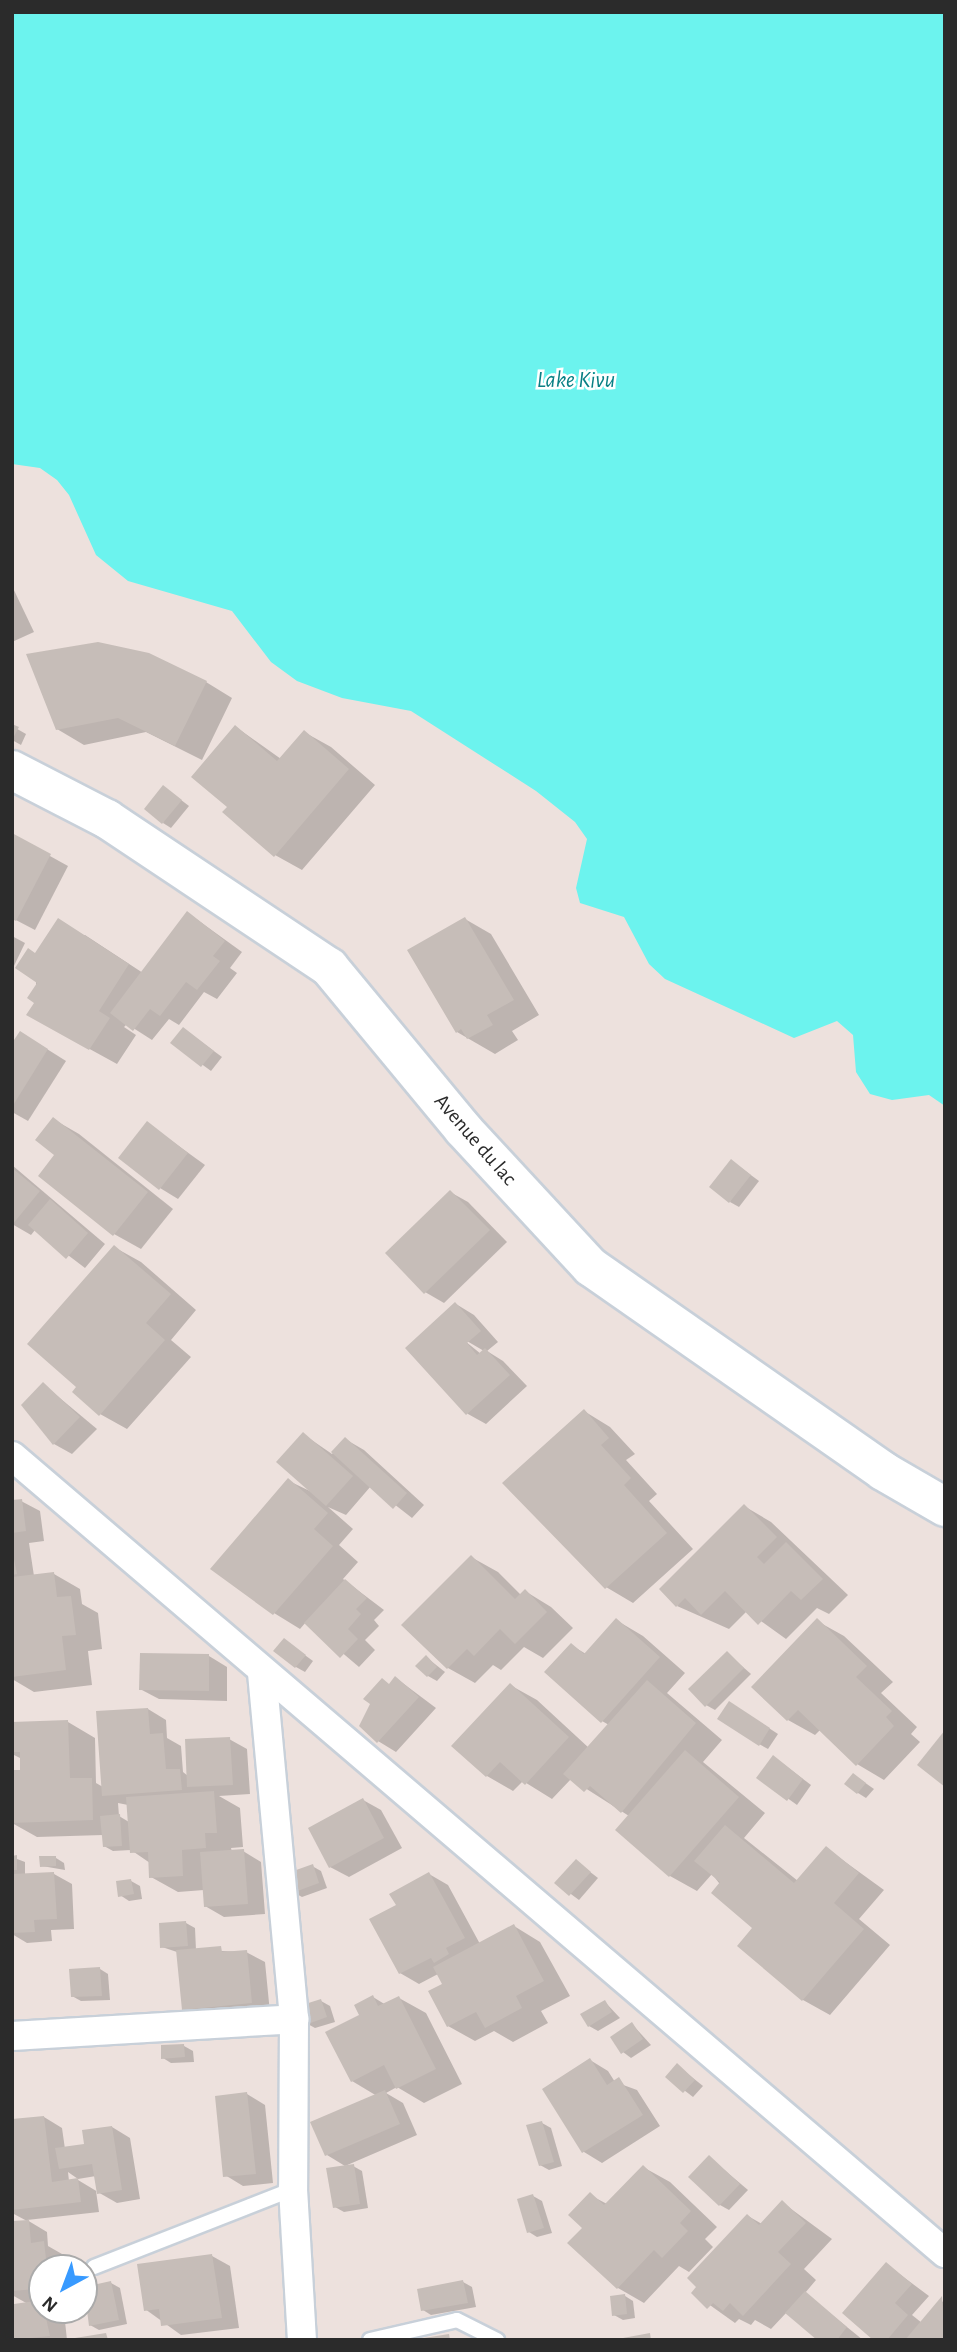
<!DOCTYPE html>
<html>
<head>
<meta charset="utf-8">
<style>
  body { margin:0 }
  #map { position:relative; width:957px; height:2352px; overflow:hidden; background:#ede1dd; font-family:"Alegreya Sans",sans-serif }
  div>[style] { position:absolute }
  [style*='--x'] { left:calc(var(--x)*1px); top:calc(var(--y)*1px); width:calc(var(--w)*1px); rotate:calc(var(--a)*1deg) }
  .water>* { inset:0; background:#6cf3ee }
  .shadow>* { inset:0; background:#0003 }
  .building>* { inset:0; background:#c6bdb8 }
  .roads { filter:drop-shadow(2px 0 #c8d0d9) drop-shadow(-2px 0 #c8d0d9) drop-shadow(0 2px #c8d0d9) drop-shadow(0 -2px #c8d0d9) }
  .service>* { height:14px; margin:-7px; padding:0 7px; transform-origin:7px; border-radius:7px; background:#fff }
  .minor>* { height:28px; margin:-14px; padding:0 14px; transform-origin:14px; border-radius:14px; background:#fff }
  .secondary>* { height:38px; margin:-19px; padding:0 19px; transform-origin:19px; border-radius:19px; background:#fff }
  span { translate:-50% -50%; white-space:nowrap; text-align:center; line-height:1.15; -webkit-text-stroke:5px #fff; paint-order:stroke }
  .street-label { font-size:21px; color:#2b2b2b }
  .water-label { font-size:23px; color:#0a8085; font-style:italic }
  .frame { position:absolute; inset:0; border:14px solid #2b2b2b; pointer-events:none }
  .north { position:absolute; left:28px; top:2254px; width:70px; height:70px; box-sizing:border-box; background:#fff; border:2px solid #aaa; border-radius:50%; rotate:221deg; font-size:19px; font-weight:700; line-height:28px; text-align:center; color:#2b2b2b }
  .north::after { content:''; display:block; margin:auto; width:24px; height:32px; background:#389aff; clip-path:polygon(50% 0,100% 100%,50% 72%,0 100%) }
</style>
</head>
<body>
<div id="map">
  <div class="water">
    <i style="clip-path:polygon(12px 12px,945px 12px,945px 1106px,929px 1095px,892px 1100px,870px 1094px,856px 1072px,853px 1035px,837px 1021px,794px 1038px,665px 979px,649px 964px,624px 917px,580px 903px,576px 888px,587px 839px,575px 822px,536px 791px,411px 711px,342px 698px,297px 681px,271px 662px,232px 611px,128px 581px,96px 555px,69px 495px,57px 480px,40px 468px,12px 464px)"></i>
  </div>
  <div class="shadow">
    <i style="clip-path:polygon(12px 586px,34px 632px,12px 642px)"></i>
    <i style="clip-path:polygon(206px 682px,232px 698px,202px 760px,146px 732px,84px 745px,57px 729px)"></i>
    <i style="clip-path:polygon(12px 726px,26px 734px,21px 745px,12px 740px)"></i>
    <i style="clip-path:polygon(236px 727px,281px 759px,304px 732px,331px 747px,375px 785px,302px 870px,275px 855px,229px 807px)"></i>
    <i style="clip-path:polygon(172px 793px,189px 806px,171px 828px,163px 823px)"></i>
    <i style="clip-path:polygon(12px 835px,68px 866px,35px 930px,12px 918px)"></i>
    <i style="clip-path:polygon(188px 913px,242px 952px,230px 968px,237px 973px,217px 999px,204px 992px,179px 1025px,169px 1019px,152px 1040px,127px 1024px,124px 1027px,136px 1035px,117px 1064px,55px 1030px,36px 1002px,36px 955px,85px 935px,143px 973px)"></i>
    <i style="clip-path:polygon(465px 919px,491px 934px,539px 1015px,512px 1031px,518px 1040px,495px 1054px,457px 1032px)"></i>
    <i style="clip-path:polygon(12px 936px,25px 943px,12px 970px)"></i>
    <i style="clip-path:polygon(184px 1029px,222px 1057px,211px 1071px,173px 1043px)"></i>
    <i style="clip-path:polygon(39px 1044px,66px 1061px,28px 1121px,12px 1112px,12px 1047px)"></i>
    <i style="clip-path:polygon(53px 1119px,79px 1134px,173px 1209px,141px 1249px,114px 1234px,57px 1155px)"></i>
    <i style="clip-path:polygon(147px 1123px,205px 1165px,178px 1199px,160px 1188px)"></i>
    <i style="clip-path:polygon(12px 1165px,105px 1244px,85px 1268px,35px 1230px,31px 1235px,12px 1224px)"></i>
    <i style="clip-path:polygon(740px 1167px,759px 1181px,739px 1207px,730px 1202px)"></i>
    <i style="clip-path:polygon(450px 1192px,468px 1202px,507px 1242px,444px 1303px,425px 1292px)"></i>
    <i style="clip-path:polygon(114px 1247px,141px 1262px,196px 1310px,171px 1340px,191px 1357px,127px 1429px,100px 1414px,79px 1386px)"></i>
    <i style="clip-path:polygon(evenodd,456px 1304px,474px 1315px,498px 1342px,487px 1351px,503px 1361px,527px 1386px,486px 1424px,468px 1414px,407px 1349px,456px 1304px,460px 1337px,484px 1351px,481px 1354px,460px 1337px)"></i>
    <i style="clip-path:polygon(43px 1384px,97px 1429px,72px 1454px,54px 1444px)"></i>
    <i style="clip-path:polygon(584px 1411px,610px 1427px,635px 1454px,626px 1460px,657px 1494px,649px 1501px,693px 1549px,633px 1603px,606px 1587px)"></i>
    <i style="clip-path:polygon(303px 1434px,332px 1454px,345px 1439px,364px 1450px,424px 1505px,412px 1518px,371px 1486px,346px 1515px,328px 1507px,353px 1529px,339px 1545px,358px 1562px,343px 1579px,384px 1610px,374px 1620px,379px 1626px,365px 1640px,375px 1650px,359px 1667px,306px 1622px,300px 1629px,274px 1613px,212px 1568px,289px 1481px,314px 1493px)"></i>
    <i style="clip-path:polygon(21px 1501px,40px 1511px,44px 1541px,29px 1543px,34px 1576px,54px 1574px,80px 1589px,82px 1604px,98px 1613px,102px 1649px,88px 1651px,92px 1685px,34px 1692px,12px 1679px,12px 1502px)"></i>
    <i style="clip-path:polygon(744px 1506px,771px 1522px,848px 1595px,829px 1614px,817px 1608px,786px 1639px,747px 1611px,729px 1629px,677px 1606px)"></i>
    <i style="clip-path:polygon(471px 1557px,498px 1572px,521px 1595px,525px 1591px,551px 1607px,573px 1628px,543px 1658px,524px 1647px,501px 1670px,493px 1665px,475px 1683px,448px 1668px,404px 1625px)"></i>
    <i style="clip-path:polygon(616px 1620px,643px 1636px,685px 1673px,667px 1693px,722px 1740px,703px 1762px,765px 1813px,744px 1838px,798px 1881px,826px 1848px,884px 1890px,859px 1919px,890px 1945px,830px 2015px,803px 2000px,740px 1945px,754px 1928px,712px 1874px,697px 1891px,670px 1876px,618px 1830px,629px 1816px,571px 1779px,552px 1799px,523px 1781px,513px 1791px,487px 1776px,454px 1746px,510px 1685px,537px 1700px,589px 1748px,609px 1725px,602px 1721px,571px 1645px,586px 1654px)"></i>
    <i style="clip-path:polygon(817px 1621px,844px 1636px,893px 1682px,881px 1693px,917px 1727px,911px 1734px,920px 1742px,884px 1780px,857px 1764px,821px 1729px,815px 1735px,788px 1720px)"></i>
    <i style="clip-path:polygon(284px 1640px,313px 1661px,305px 1672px,296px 1667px)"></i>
    <i style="clip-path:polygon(727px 1653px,751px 1674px,715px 1710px,706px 1705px)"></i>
    <i style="clip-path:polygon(209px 1656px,227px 1667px,227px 1701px,159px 1699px,140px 1689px)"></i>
    <i style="clip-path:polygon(426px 1657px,445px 1672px,437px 1681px,428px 1676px)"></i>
    <i style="clip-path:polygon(396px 1678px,436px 1708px,396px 1752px,378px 1741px,382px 1680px,390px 1685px)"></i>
    <i style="clip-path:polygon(738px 1708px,778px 1734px,768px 1749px,759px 1744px)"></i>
    <i style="clip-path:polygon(evenodd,148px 1709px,166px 1720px,167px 1738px,181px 1746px,183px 1772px,188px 1776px,229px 1739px,247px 1749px,250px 1794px,219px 1796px,240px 1808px,243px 1847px,231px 1848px,232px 1852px,243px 1851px,261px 1862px,265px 1914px,224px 1917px,205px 1906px,204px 1890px,178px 1892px,151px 1877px,150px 1863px,131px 1850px,113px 1851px,104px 1846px,103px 1835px,37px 1837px,12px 1823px,22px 1772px,22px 1759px,12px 1754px,12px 1724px,68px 1722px,95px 1738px,96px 1783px,103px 1787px,148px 1709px,118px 1803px,128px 1805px,129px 1822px,119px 1816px,118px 1803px)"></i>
    <i style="clip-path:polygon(782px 1763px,811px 1785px,797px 1805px,758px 1777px)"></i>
    <i style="clip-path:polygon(854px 1775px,874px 1789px,866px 1798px,858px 1793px)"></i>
    <i style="clip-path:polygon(363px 1800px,381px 1810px,402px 1848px,349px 1877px,330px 1867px)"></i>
    <i style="clip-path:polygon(12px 1857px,25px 1862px,25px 1875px,54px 1874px,72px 1884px,74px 1929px,51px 1930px,52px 1941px,27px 1943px,12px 1934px)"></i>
    <i style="clip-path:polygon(56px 1858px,64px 1863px,65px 1870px,42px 1866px)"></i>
    <i style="clip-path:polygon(576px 1861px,598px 1878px,579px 1900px,556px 1883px)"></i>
    <i style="clip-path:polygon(312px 1866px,321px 1871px,327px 1888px,302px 1897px,293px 1892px)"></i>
    <i style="clip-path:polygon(429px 1874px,448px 1885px,480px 1944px,514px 1926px,540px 1942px,570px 1996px,541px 2011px,548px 2023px,513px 2042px,494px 2031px,475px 2041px,448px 2026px,444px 1984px,438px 1974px,419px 1984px,400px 1973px,398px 1905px)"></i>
    <i style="clip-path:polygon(131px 1881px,140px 1886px,142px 1899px,129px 1901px,120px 1895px)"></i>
    <i style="clip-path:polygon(186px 1923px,195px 1928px,196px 1950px,246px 1952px,265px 1962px,270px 2013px,201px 2019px,183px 2009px,177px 1952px,162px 1947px)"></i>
    <i style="clip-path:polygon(100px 1969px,108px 1974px,110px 2000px,81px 2001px,72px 1996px)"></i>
    <i style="clip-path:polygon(373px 1997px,386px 2005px,399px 1998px,426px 2013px,462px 2084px,424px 2103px,397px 2087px,386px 2093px,403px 2103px,417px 2135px,345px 2166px,327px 2155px,377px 2096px,352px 2081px,362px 2016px)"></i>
    <i style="clip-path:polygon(321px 2001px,330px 2006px,335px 2022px,315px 2028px,306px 2023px)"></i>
    <i style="clip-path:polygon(605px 2002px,620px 2018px,598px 2031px,589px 2026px)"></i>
    <i style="clip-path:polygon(632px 2024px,651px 2045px,631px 2058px,623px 2052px)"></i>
    <i style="clip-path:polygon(184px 2046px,193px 2051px,194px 2062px,171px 2063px,163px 2058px)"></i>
    <i style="clip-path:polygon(590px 2060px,608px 2071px,615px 2082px,637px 2090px,660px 2126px,602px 2163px,584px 2152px,544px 2089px)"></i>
    <i style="clip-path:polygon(678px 2066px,703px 2086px,693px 2097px,667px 2077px)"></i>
    <i style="clip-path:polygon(247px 2094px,265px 2105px,273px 2183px,243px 2186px,225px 2175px)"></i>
    <i style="clip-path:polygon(evenodd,44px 2117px,62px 2128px,65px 2149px,86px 2146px,112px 2127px,130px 2138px,140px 2199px,117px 2203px,96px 2191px,99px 2212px,27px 2220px,47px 2232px,48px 2246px,62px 2254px,64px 2268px,42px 2268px,42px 2310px,64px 2312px,67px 2340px,12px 2340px,12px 2314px,28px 2304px,12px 2295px,12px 2223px,27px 2221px,12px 2213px,12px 2121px,44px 2117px,68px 2172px,78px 2179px,96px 2176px,98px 2192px,78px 2180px,69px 2181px,68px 2172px)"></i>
    <i style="clip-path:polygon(542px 2123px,551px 2128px,562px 2166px,549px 2170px,540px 2165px)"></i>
    <i style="clip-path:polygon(709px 2157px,748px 2190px,729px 2210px,720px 2205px)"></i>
    <i style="clip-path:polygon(353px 2166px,362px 2171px,368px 2208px,344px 2212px,335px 2207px)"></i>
    <i style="clip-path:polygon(643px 2167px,670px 2182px,717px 2227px,705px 2239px,713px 2247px,689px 2272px,679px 2266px,644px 2303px,618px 2288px,590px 2195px,607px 2204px)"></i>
    <i style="clip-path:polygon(533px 2196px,542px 2201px,552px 2233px,537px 2237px,529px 2232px)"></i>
    <i style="clip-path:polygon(783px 2203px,832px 2239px,804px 2269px,816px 2280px,805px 2293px,863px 2340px,820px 2340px,787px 2312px,771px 2329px,755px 2320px,751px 2325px,739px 2319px,735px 2323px,693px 2293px,748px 2216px,762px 2224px)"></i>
    <i style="clip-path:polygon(212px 2256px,230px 2266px,239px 2328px,181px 2335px,145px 2309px)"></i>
    <i style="clip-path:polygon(886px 2264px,929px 2296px,912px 2315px,922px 2323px,945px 2299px,945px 2340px,876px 2340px)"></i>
    <i style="clip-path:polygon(463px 2282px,472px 2287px,476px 2307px,431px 2315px,423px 2310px)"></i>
    <i style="clip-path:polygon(111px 2283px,120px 2288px,127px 2324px,99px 2330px,90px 2325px,84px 2288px)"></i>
    <i style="clip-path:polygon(625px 2296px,633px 2301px,635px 2318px,623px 2320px,614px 2315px)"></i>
  </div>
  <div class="building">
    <i style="clip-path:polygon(98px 642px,149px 653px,207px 681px,175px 746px,118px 718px,56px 730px,26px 654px)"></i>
    <i style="clip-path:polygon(12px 724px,19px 727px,12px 740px)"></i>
    <i style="clip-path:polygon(235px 725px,277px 761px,304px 730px,349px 769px,274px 857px,222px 812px,227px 807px,191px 777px)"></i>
    <i style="clip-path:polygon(163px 785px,182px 800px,162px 824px,144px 809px)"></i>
    <i style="clip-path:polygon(12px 833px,51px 854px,16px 921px,12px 919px)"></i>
    <i style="clip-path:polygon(187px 911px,225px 941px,213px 956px,220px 961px,197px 990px,186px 982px,160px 1016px,150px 1009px,133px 1031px,110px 1013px)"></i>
    <i style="clip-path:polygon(465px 917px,514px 1000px,487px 1015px,493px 1025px,467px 1039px,461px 1029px,456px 1033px,407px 950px)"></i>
    <i style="clip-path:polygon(58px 918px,129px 964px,99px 1011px,110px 1018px,89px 1050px,26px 1015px,34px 1003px,27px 998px,37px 983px,15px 968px,28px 948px,35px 953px)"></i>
    <i style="clip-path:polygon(183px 1027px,214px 1051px,201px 1067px,170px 1043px)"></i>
    <i style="clip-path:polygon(20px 1031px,48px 1049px,12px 1107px,12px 1043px)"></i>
    <i style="clip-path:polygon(53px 1117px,148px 1192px,113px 1236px,38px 1176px,54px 1155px,35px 1140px)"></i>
    <i style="clip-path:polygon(147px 1121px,188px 1153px,159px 1190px,118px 1158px)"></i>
    <i style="clip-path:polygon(731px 1159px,751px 1175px,729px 1203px,709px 1187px)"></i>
    <i style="clip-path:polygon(12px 1168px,40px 1191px,12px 1225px)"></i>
    <i style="clip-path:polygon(450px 1190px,490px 1230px,424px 1294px,385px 1253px)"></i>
    <i style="clip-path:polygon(50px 1199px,88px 1233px,66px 1259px,28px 1225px)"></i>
    <i style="clip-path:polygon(114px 1245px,171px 1294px,146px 1323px,165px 1340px,99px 1416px,72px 1392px,76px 1387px,27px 1344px)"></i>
    <i style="clip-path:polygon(455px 1302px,481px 1331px,467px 1343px,477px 1355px,485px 1348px,510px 1375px,466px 1415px,405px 1348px)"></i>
    <i style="clip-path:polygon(43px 1382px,80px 1417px,53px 1445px,21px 1405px)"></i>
    <i style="clip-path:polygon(584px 1409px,609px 1438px,601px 1445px,631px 1478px,624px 1485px,667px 1533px,605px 1589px,502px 1483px)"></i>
    <i style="clip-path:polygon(303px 1432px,353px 1476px,326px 1506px,276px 1462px)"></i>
    <i style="clip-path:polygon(345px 1437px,407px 1493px,393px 1509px,331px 1452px)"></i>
    <i style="clip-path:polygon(288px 1478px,328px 1513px,314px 1529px,333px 1546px,273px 1615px,210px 1569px)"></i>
    <i style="clip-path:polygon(22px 1499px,26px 1531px,12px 1533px,12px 1500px)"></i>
    <i style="clip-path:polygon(744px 1504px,777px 1537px,757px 1557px,764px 1564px,786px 1542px,823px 1579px,801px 1600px,791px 1591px,758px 1625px,725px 1591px,701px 1615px,685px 1598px,676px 1607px,659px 1589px)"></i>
    <i style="clip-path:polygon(12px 1549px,17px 1574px,12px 1575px)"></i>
    <i style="clip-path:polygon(471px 1555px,515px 1599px,525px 1589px,547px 1612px,515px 1644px,500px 1629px,474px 1656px,467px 1649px,447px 1669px,401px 1625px)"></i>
    <i style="clip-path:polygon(54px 1572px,57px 1597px,71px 1596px,76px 1635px,62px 1636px,66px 1670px,12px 1677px,12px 1577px)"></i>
    <i style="clip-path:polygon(345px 1579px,367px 1598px,356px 1609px,361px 1614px,348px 1629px,358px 1639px,340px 1658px,304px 1623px)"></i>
    <i style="clip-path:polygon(616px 1618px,660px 1657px,601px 1723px,544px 1672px,571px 1643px,584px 1654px)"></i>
    <i style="clip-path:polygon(817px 1618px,867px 1666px,856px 1677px,892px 1711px,886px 1717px,894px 1726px,856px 1766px,798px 1710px,787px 1721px,751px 1687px)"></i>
    <i style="clip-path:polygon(284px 1638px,306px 1655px,295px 1668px,273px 1651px)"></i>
    <i style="clip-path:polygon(727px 1651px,744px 1668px,705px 1707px,688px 1689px)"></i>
    <i style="clip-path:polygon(140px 1653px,209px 1654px,209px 1691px,139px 1690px)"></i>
    <i style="clip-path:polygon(426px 1655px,437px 1667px,427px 1677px,415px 1666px)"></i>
    <i style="clip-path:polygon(395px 1676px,419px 1697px,377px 1743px,359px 1726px,370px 1704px,363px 1699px,382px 1678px,389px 1684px)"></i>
    <i style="clip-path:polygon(647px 1680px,696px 1723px,621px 1813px,590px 1786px,584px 1792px,563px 1774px)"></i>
    <i style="clip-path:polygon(510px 1683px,569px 1737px,525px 1785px,500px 1762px,486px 1777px,451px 1746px)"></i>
    <i style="clip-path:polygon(729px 1701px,770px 1728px,759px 1746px,717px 1719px)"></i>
    <i style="clip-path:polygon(148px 1708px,150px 1734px,163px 1733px,166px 1769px,180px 1769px,182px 1790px,102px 1796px,96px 1711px)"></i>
    <i style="clip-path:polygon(68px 1720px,70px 1778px,92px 1778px,93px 1820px,12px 1823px,12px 1770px,20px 1770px,20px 1752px,12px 1752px,12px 1722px)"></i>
    <i style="clip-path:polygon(945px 1730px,945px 1787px,917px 1765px)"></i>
    <i style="clip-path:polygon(230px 1737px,233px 1785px,187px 1787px,185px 1739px)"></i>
    <i style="clip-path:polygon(685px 1750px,739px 1797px,669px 1877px,615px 1830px)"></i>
    <i style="clip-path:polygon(773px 1755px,803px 1779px,787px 1801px,756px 1778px)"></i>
    <i style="clip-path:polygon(853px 1773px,866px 1783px,857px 1794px,844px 1784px)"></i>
    <i style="clip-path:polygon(214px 1791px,217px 1833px,205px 1833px,206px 1848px,182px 1850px,183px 1876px,149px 1878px,148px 1852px,130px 1853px,126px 1797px)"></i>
    <i style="clip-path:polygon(363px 1798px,384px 1838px,329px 1868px,308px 1828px)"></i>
    <i style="clip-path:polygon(120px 1814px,122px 1846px,103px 1847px,100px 1816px)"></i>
    <i style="clip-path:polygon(725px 1825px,794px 1883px,826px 1846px,859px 1873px,834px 1903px,864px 1929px,802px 2001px,737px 1946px,752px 1928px,711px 1893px,720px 1882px,694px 1861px)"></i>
    <i style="clip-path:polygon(244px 1849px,248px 1904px,204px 1907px,200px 1852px)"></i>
    <i style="clip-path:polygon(17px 1855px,17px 1870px,12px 1870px,12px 1856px)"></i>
    <i style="clip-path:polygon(39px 1856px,56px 1856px,56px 1866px,40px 1867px)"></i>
    <i style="clip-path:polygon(576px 1859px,591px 1872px,569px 1896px,554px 1883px)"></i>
    <i style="clip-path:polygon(313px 1864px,319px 1883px,292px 1893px,285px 1874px)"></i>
    <i style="clip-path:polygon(54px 1872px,57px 1919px,34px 1920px,35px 1932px,12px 1933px,12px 1874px)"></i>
    <i style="clip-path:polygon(429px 1872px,465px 1938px,446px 1948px,449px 1954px,434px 1963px,431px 1958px,399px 1974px,369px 1919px,396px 1905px,389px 1894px)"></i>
    <i style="clip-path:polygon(131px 1879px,134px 1894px,118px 1897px,116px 1881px)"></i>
    <i style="clip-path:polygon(186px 1921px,188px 1946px,160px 1948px,159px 1923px)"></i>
    <i style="clip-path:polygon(514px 1924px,544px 1981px,516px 1996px,522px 2008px,485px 2028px,476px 2012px,447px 2027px,428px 1991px,442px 1984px,433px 1967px)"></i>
    <i style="clip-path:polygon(221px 1946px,222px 1952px,247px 1950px,252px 2003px,182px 2010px,176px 1950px)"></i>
    <i style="clip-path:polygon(100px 1967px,102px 1996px,71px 1997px,69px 1969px)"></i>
    <i style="clip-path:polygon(373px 1995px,378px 2006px,399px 1996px,436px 2069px,396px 2089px,384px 2065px,351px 2082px,325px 2032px,359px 2015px,354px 2005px)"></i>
    <i style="clip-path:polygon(321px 1999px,327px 2017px,305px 2025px,299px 2006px)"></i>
    <i style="clip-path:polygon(605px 2000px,612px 2012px,588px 2027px,580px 2014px)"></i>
    <i style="clip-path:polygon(632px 2022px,643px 2039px,621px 2054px,610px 2037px)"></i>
    <i style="clip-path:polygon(184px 2044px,185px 2057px,161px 2059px,161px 2045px)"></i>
    <i style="clip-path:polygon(590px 2058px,607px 2085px,619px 2077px,643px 2115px,582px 2153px,542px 2089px)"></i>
    <i style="clip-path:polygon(677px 2063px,695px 2080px,683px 2093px,665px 2077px)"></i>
    <i style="clip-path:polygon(385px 2090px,400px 2124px,325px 2156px,310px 2122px)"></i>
    <i style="clip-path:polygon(247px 2092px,256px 2174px,223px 2177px,215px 2096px)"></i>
    <i style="clip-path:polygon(44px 2116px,52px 2182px,78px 2178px,81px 2202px,12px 2210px,12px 2119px)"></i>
    <i style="clip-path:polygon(542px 2121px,554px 2162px,539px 2166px,526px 2125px)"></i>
    <i style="clip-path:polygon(112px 2126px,122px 2190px,97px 2194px,92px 2164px,59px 2169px,55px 2148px,84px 2144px,82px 2130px)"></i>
    <i style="clip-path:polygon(709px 2155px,740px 2184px,719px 2206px,688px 2177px)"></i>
    <i style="clip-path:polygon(354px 2164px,360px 2204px,333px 2208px,326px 2168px)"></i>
    <i style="clip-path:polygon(643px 2165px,691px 2211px,680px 2223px,688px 2231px,662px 2258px,654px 2250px,617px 2289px,567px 2243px,582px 2228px,568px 2215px,590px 2192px,604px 2205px)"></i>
    <i style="clip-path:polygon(533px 2194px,544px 2228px,527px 2233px,517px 2199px)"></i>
    <i style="clip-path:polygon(782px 2200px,806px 2223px,778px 2252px,791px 2264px,743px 2316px,730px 2303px,723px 2311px,713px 2303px,707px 2309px,691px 2293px,696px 2287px,687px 2278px,747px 2214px,759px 2225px)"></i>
    <i style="clip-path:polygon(29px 2220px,31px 2243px,44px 2241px,47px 2268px,35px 2273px,36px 2289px,12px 2291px,12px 2221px)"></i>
    <i style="clip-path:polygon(212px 2254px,222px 2318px,161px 2326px,159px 2309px,144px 2311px,137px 2264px)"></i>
    <i style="clip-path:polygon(886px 2262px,912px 2284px,895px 2303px,908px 2315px,887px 2340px,873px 2340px,842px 2313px)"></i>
    <i style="clip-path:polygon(463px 2280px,468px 2303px,421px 2311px,417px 2289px)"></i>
    <i style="clip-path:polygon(111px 2281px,119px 2320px,89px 2326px,84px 2287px)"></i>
    <i style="clip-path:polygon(805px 2291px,847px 2327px,837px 2340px,817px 2340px,785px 2313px)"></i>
    <i style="clip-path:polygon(625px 2294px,627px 2314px,612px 2316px,610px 2296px)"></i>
    <i style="clip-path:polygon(942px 2296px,945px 2340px,905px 2340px)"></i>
    <i style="clip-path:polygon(42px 2300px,50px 2336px,12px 2340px,14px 2304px)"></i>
    <i style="clip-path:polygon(106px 2333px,108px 2340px,76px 2340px,75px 2338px)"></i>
    <i style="clip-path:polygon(650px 2333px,651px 2340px,623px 2340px,623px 2338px)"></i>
    <i style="clip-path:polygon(449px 2334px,450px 2340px,424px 2340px,424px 2338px)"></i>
  </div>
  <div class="roads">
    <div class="service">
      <i style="--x:94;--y:2267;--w:214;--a:-21.4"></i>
      <i style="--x:370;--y:2340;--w:89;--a:-12.9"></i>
      <i style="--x:457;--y:2320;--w:45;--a:26.6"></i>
    </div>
    <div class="minor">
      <i style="--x:12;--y:1456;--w:1227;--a:40.51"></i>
      <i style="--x:262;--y:1673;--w:347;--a:84.7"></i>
      <i style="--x:294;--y:2019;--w:170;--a:90.3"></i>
      <i style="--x:293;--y:2189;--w:151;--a:86.6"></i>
      <i style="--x:12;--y:2036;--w:283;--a:-3.4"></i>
    </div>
    <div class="secondary">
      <i style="--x:12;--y:770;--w:107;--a:27.3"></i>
      <i style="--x:107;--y:819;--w:267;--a:33.7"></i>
      <i style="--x:329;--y:967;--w:210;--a:50.4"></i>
      <i style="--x:463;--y:1129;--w:188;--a:47.2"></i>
      <i style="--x:591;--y:1267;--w:356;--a:34.9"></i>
      <i style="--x:883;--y:1471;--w:72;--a:30.1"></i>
    </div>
  </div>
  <div class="street-label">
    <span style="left:475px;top:1140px;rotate:49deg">Avenue du lac</span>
  </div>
  <div class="water-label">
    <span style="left:576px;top:381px">Lake Kivu</span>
  </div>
  <div class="frame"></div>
  <div class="north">N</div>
</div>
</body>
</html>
